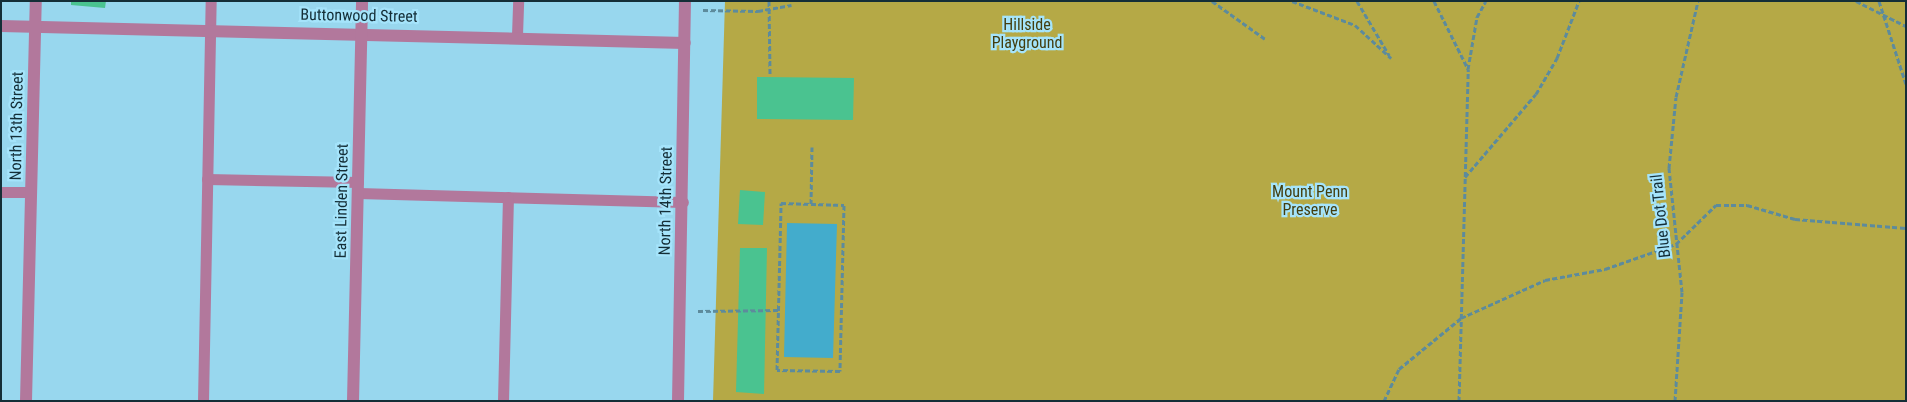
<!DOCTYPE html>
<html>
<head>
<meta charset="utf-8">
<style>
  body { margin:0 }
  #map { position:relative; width:1907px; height:402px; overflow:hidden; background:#98d7ee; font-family:"Roboto Condensed",sans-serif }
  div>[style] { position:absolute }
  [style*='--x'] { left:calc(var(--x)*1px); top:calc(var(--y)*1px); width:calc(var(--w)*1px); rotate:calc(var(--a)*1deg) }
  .green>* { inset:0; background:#b5a946 }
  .water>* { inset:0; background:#43accc }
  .building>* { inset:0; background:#4ac390 }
  .path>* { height:3px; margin-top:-1.5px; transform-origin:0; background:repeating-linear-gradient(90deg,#5d8b9c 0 5px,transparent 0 7.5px) }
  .service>* { height:11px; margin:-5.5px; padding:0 5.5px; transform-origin:5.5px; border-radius:5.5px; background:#b2789c }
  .minor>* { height:12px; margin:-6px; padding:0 6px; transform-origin:6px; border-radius:6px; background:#b2789c }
  .tertiary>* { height:12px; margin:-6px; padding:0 6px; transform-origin:6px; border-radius:6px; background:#b2789c }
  span { translate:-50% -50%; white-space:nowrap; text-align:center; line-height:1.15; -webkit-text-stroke:4.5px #a5e4fb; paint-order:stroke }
  .street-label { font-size:16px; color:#142e37 }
  .park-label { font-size:16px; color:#433d0e }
  .frame { position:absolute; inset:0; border:2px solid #142e37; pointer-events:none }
</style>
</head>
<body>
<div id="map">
  <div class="green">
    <i style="clip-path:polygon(725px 1px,1906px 1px,1906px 401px,713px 401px)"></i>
  </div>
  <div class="water">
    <i style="clip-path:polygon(787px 223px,837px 224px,833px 358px,784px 357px)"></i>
  </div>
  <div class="building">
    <i style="clip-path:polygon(71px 1px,106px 1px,105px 8px,71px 5px)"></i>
    <i style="clip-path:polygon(757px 77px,854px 78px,853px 120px,757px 119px)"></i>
    <i style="clip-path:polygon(740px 190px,765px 192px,763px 225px,738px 224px)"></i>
    <i style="clip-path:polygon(740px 248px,767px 248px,764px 394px,736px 392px)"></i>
  </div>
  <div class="path">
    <i style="--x:769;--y:1;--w:73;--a:89.2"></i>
    <i style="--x:1212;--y:1;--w:65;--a:35.6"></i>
    <i style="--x:1292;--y:1;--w:67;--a:20.9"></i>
    <i style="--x:1355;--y:25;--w:49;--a:42.5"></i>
    <i style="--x:1357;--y:1;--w:63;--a:59.3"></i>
    <i style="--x:1434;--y:1;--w:76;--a:63.4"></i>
    <i style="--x:1856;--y:1;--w:56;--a:26.6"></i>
    <i style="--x:1879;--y:1;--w:87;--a:72"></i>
    <i style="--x:703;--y:10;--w:55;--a:1"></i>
    <i style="--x:758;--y:11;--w:34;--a:-10"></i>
    <i style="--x:1465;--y:177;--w:109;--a:-49.5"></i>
    <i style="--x:1536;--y:94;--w:42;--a:-59.7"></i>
    <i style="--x:1557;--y:58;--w:61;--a:-68.9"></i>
    <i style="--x:781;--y:203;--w:63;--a:1.8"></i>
    <i style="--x:844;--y:205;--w:166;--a:91.4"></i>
    <i style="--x:840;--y:371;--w:63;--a:-179.1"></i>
    <i style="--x:777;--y:370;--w:167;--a:-88.6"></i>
    <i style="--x:811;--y:204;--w:57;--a:-89"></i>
    <i style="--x:698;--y:311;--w:80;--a:-0.7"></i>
    <i style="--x:1384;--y:401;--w:35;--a:-65"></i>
    <i style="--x:1399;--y:369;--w:80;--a:-39.4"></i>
    <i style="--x:1461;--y:318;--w:92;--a:-24.3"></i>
    <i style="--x:1545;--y:280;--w:61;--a:-10.4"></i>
    <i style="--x:1605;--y:269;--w:75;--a:-19.4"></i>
    <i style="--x:1676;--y:244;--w:56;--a:-44.3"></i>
    <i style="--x:1716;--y:205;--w:31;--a:0"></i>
    <i style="--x:1747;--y:205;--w:50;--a:16.3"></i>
    <i style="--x:1795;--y:219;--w:111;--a:4.6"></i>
    <i style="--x:1459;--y:401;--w:332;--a:-88.4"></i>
    <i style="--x:1468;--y:69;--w:53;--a:-80.2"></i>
    <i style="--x:1477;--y:17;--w:18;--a:-61"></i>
    <i style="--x:1675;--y:401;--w:109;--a:-86.3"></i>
    <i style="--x:1682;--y:292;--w:125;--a:-96"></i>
    <i style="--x:1669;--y:168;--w:71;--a:-84.4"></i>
    <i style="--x:1676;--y:97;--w:98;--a:-77.1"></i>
  </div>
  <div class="service">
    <i style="--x:517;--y:35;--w:34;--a:-88"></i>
    <i style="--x:207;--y:179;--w:151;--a:1.1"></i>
    <i style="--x:1;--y:192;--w:30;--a:0"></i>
    <i style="--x:358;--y:193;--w:325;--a:1.6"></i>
    <i style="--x:203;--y:401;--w:400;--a:-88.9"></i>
    <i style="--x:503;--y:401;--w:204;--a:-88.6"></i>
  </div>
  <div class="minor">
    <i style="--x:1;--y:26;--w:684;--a:1.42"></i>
    <i style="--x:353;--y:401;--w:400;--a:-88.7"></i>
    <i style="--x:678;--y:401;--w:400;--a:-89"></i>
  </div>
  <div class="tertiary">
    <i style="--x:26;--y:401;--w:400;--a:-88.6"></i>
  </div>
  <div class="street-label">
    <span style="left:359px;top:16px;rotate:1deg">Buttonwood Street</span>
    <span style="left:17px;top:126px;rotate:-89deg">North 13th Street</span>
    <span style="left:342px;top:201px;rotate:-89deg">East Linden Street</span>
    <span style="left:666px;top:201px;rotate:-89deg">North 14th Street</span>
    <span style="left:1661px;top:216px;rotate:-96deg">Blue Dot Trail</span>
  </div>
  <div class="park-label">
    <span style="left:1027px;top:34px">Hillside<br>Playground</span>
    <span style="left:1310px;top:201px">Mount Penn<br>Preserve</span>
  </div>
  <div class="frame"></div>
</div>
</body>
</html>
